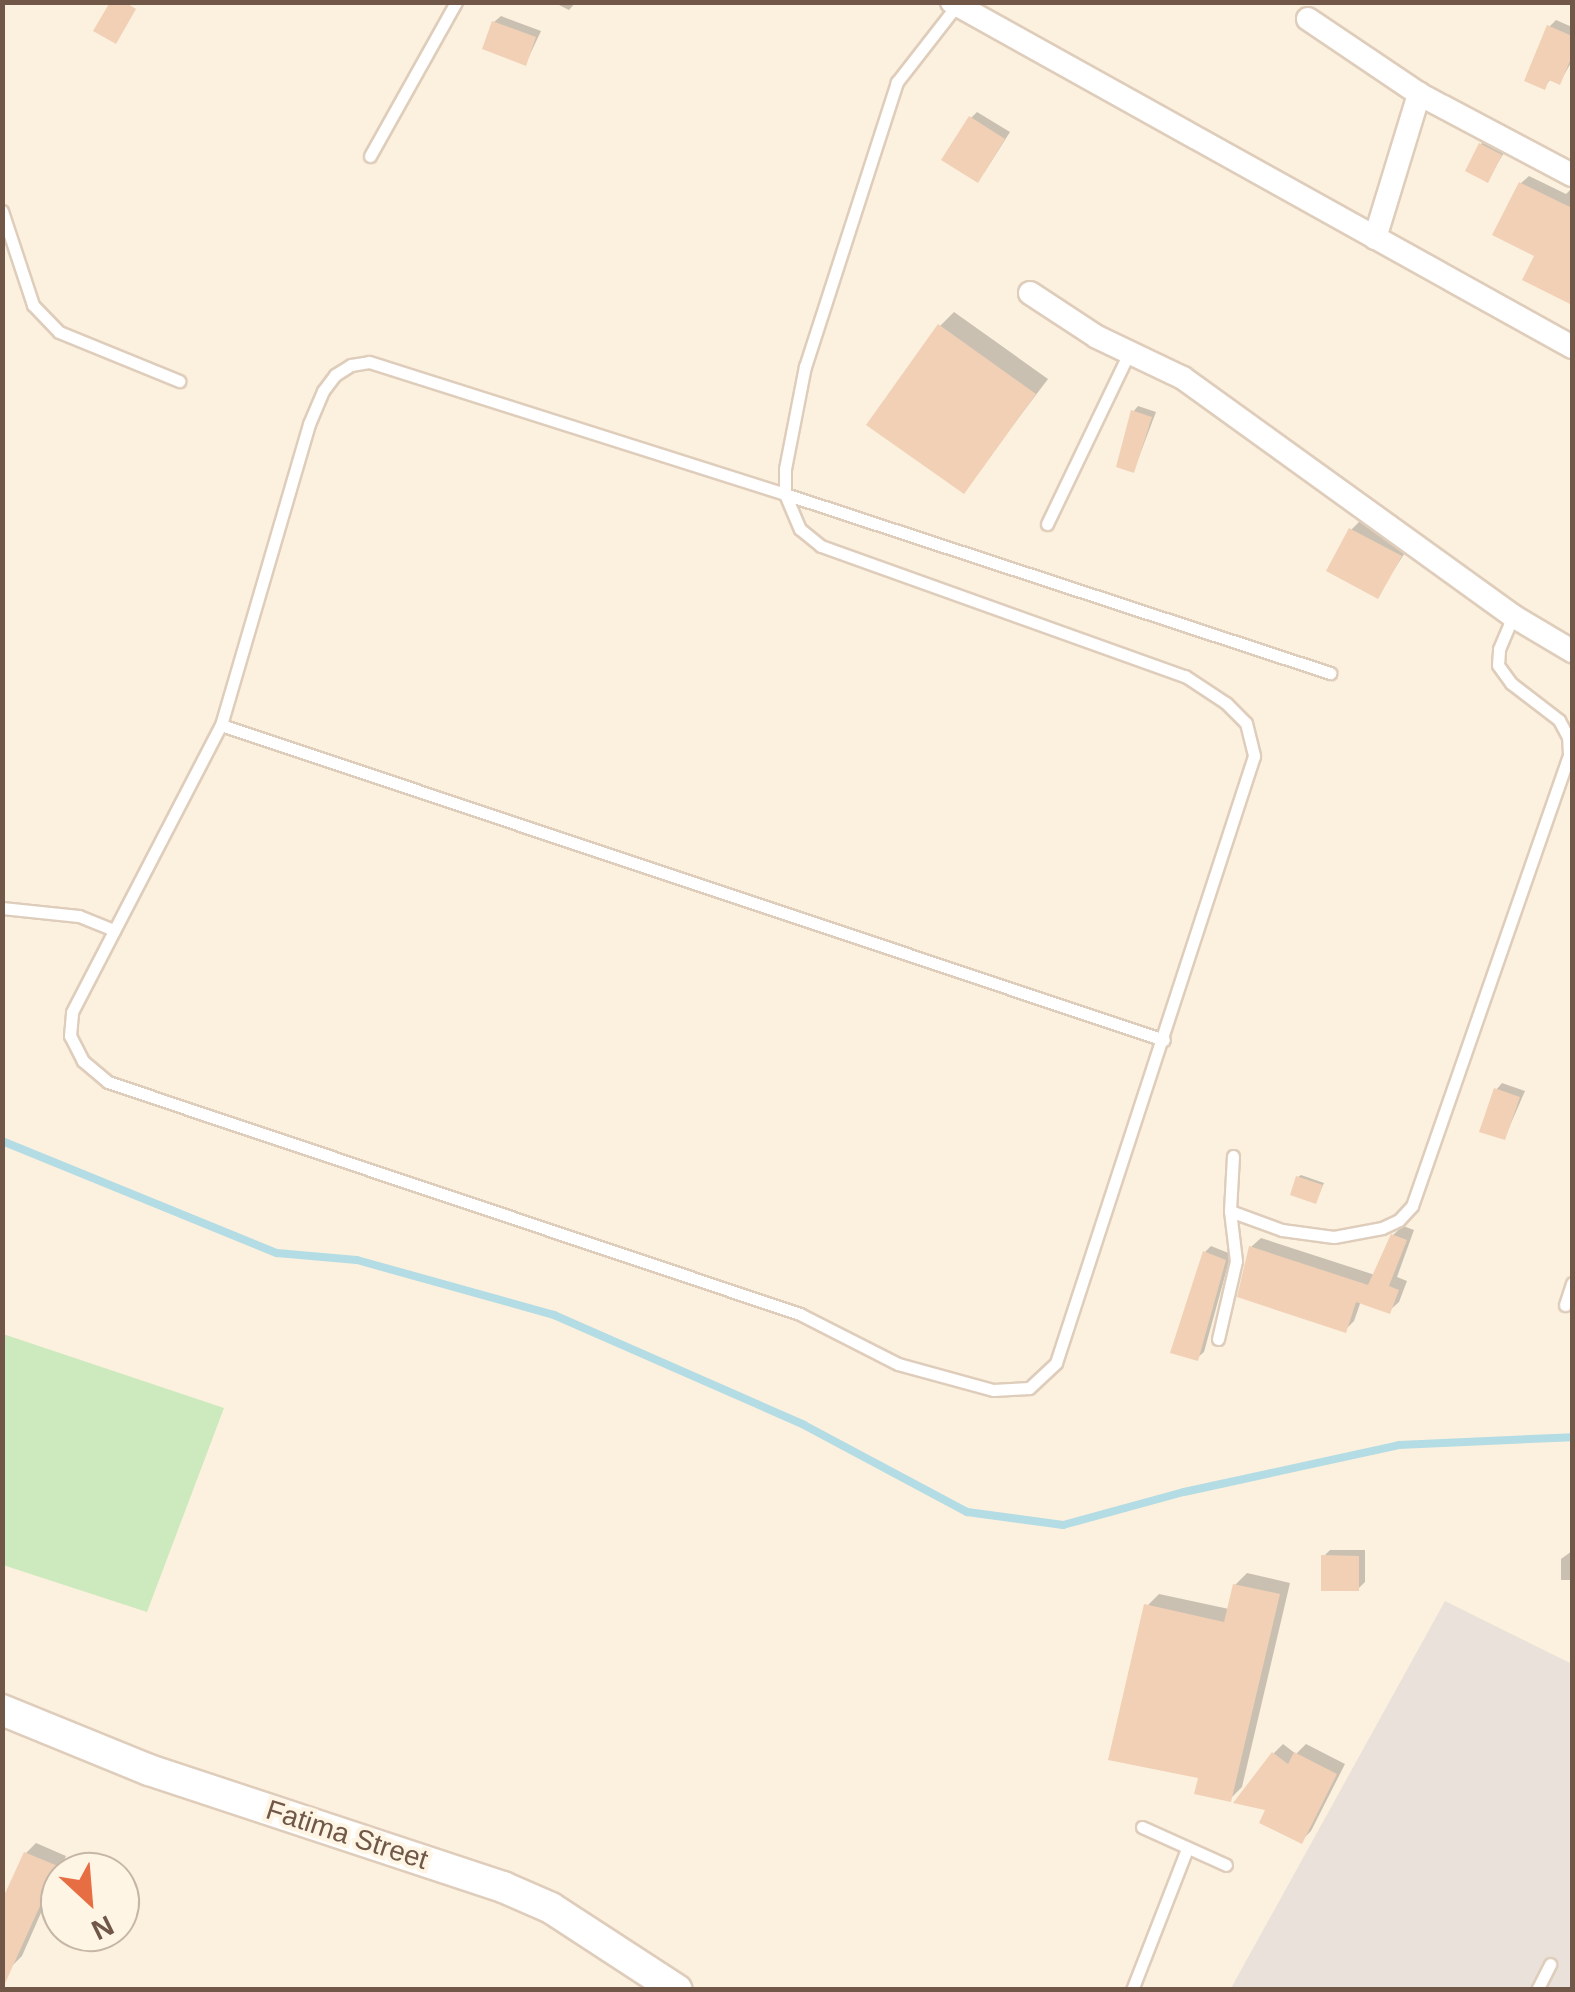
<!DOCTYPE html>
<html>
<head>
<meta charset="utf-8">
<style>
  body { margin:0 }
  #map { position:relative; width:1575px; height:1992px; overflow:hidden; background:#fcf1de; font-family:Arial,sans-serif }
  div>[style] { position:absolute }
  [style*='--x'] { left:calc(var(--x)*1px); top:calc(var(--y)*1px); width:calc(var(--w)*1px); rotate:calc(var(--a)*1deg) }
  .industrial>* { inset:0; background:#eae2da }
  .green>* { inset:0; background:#cde9be }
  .shadow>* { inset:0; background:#0003 }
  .stream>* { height:8px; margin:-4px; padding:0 4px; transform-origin:4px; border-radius:4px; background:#b4dce5 }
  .building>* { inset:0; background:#f1d0b6 }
  .roads { filter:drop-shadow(2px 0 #dfcdbb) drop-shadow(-2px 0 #dfcdbb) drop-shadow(0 2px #dfcdbb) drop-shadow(0 -2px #dfcdbb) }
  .service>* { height:11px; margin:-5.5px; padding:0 5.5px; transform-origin:5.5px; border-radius:5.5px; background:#fff }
  .minor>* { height:22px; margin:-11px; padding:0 11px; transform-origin:11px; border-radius:11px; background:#fff }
  .tertiary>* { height:30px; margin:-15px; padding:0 15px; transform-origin:15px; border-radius:15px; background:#fff }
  span { translate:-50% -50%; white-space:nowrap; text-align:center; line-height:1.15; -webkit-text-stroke:8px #fff5e4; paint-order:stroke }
  .street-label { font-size:28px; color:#715747 }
  .frame { position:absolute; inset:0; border:5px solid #715747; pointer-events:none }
  .north { position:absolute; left:40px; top:1852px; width:100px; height:100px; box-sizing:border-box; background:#fff5e4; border:2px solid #c6b6a5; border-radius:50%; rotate:154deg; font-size:28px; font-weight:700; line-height:40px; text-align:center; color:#715747 }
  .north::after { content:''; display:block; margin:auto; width:35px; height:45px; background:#e76d42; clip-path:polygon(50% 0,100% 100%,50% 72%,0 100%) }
</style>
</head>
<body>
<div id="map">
  <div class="industrial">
    <i style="clip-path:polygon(1445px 1601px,1572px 1664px,1572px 1989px,1230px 1990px)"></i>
  </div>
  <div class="green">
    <i style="clip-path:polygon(3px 1334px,224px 1408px,147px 1612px,3px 1565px)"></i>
  </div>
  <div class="shadow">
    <i style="clip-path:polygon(553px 2px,576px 2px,569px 10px)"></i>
    <i style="clip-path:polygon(501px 16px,541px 31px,526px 63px,494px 22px)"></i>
    <i style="clip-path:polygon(1556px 20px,1572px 27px,1572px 61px,1560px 82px,1551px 79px,1544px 87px,1549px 27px)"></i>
    <i style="clip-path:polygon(977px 112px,1010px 132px,984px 173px,971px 118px)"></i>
    <i style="clip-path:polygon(1488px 138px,1507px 148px,1488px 179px,1481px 144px)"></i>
    <i style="clip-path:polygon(1529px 176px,1566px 194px,1572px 188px,1572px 302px,1526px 279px,1538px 255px,1521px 183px)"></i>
    <i style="clip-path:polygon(954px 312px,1048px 379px,963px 491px,940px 326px)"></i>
    <i style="clip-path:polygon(1138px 406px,1156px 412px,1134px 470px,1133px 412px)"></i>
    <i style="clip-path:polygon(1362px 519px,1410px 545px,1377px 596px,1351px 530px)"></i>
    <i style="clip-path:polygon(1502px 1083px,1525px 1091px,1505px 1137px,1496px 1090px)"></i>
    <i style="clip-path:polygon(1301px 1175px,1324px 1183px,1316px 1201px,1298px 1177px)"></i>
    <i style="clip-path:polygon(1403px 1226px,1414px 1230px,1397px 1277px,1407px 1281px,1399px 1302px,1389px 1311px,1361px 1301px,1354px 1321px,1345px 1330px,1251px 1247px,1261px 1238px,1375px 1275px,1393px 1235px)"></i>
    <i style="clip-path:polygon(1211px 1246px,1231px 1254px,1204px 1352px,1197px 1358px,1205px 1252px)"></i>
    <i style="clip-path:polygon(1330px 1550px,1365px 1550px,1365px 1582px,1358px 1589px,1324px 1556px)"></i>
    <i style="clip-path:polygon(1572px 1551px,1572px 1580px,1561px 1580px,1561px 1559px)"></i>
    <i style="clip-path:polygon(1247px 1573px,1290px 1583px,1242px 1787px,1230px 1799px,1201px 1776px,1147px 1606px,1159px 1594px,1229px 1609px,1235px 1585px)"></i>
    <i style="clip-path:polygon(1283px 1744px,1296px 1754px,1306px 1744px,1345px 1764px,1311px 1831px,1301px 1841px,1269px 1808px,1274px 1753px)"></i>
    <i style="clip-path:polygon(36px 1843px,66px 1856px,22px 1956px,12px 1966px,26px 1853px)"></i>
  </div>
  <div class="stream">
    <i style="--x:2;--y:1141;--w:297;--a:22.2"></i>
    <i style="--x:277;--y:1253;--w:80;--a:5"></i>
    <i style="--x:357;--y:1260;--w:205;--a:15.6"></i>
    <i style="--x:554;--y:1315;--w:273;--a:23.7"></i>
    <i style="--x:804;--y:1425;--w:185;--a:28.1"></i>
    <i style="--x:967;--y:1512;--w:97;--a:7.7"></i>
    <i style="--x:1063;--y:1525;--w:125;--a:-15.3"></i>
    <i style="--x:1184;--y:1492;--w:220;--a:-12.3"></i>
    <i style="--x:1399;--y:1445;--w:173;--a:-2.6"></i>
  </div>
  <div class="building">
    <i style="clip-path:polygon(110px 2px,125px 2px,136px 9px,116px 44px,93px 31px)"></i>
    <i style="clip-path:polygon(492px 21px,536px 37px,526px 66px,482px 49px)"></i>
    <i style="clip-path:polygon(1547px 25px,1572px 36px,1572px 56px,1560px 85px,1549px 80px,1545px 90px,1524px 81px)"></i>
    <i style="clip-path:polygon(969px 116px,1005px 139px,978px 183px,941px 160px)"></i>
    <i style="clip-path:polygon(1479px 143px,1502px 155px,1488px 183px,1465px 171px)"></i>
    <i style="clip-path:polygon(1519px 182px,1572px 208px,1572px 305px,1522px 280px,1534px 256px,1492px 235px)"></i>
    <i style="clip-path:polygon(938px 324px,1036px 394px,964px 494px,866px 425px)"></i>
    <i style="clip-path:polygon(1131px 410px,1152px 417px,1134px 473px,1116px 467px)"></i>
    <i style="clip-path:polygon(1349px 528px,1402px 556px,1378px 599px,1326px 571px)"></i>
    <i style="clip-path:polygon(1494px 1088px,1520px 1097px,1505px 1140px,1479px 1132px)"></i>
    <i style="clip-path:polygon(1296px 1176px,1323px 1185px,1316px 1204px,1290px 1195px)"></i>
    <i style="clip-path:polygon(1391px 1234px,1407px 1240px,1389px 1286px,1399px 1290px,1390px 1314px,1356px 1302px,1346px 1333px,1237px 1297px,1249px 1246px,1368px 1285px)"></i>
    <i style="clip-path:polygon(1203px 1251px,1226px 1260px,1198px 1361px,1170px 1353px)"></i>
    <i style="clip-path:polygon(1321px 1555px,1359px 1556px,1359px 1591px,1321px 1591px)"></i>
    <i style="clip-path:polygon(1233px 1584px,1280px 1594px,1231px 1802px,1194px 1794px,1198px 1778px,1108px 1760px,1144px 1604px,1224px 1622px)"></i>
    <i style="clip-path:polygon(1272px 1752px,1288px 1764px,1294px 1752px,1337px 1774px,1302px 1844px,1259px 1823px,1265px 1810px,1233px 1803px)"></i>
    <i style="clip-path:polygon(24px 1852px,58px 1866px,2px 1990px,2px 1900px)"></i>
  </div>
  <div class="roads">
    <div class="service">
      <i style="--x:957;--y:5;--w:98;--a:127.9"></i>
      <i style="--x:897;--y:82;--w:299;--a:107.9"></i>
      <i style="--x:805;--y:366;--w:105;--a:101"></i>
      <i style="--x:785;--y:469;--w:25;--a:90"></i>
      <i style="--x:785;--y:494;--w:38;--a:67"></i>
      <i style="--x:800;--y:529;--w:27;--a:39"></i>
      <i style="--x:821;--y:546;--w:387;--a:19.7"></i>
      <i style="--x:1185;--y:676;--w:49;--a:33.4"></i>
      <i style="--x:1226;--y:703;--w:28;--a:45"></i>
      <i style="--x:1246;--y:723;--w:34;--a:76"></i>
      <i style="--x:1254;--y:756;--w:638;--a:108.07"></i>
      <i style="--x:1056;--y:1363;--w:37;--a:137"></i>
      <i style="--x:1029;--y:1388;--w:36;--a:177"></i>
      <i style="--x:993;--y:1390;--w:98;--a:-164.7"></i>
      <i style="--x:898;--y:1364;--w:110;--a:-153"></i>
      <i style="--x:800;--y:1314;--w:730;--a:-161.47"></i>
      <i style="--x:108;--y:1082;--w:33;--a:-140"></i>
      <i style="--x:83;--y:1061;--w:28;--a:-117"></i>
      <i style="--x:70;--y:1036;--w:24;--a:-85"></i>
      <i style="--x:72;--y:1012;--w:323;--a:-62.6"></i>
      <i style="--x:221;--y:725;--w:314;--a:-73.7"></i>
      <i style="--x:309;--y:424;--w:36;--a:-67"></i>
      <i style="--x:323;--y:391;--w:20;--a:-53"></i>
      <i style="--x:335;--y:375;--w:19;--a:-32"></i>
      <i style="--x:351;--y:365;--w:18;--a:-9"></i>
      <i style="--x:369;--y:362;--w:436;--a:17.6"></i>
      <i style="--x:785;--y:494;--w:574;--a:18.18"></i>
      <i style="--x:370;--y:156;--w:176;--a:-60.8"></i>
      <i style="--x:2;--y:211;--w:99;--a:71.7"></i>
      <i style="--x:33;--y:305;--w:37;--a:46"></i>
      <i style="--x:59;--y:332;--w:130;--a:22.2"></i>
      <i style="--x:1047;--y:524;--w:192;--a:-64.4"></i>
      <i style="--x:221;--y:725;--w:994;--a:18.47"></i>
      <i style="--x:2;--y:908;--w:77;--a:5.9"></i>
      <i style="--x:79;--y:916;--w:38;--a:22"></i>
      <i style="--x:1230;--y:1211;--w:55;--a:20.1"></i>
      <i style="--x:1282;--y:1230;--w:52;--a:7.7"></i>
      <i style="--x:1334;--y:1237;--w:49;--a:-10.6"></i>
      <i style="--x:1382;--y:1228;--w:19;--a:-25"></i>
      <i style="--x:1399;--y:1220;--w:19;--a:-47"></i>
      <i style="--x:1412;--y:1206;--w:478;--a:-70.8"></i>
      <i style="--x:1569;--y:754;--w:17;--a:-93"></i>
      <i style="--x:1568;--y:737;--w:19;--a:-118"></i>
      <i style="--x:1559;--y:720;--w:61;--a:-142.4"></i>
      <i style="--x:1511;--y:683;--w:22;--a:-126"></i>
      <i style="--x:1498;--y:665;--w:16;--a:-86"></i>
      <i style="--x:1499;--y:649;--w:36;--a:-67"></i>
      <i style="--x:1565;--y:1305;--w:23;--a:-72"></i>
      <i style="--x:1218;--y:1339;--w:80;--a:-77"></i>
      <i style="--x:1236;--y:1261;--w:50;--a:-96.8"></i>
      <i style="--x:1230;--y:1211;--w:55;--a:-86.9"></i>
      <i style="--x:1142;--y:1827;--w:92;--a:24.3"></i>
      <i style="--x:1132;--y:1990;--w:151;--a:-68.7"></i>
      <i style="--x:1537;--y:1990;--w:29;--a:-63"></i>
    </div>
    <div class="minor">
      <i style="--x:952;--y:2;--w:710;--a:29.09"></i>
      <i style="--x:1308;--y:19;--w:134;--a:34"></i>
      <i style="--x:1419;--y:94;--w:173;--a:27.9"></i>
      <i style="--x:1375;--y:238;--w:151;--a:-73"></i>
      <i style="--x:1030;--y:293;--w:80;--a:33.3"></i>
      <i style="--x:1097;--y:337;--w:95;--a:25.5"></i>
      <i style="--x:1183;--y:378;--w:407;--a:35.8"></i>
      <i style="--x:1513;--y:616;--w:69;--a:30.7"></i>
    </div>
    <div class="tertiary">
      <i style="--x:2;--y:1710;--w:159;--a:22.2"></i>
      <i style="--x:149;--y:1770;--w:373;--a:18.3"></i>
      <i style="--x:503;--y:1887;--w:52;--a:23.6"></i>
      <i style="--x:551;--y:1908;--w:150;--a:33.1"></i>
    </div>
  </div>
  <div class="street-label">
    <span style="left:347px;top:1835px;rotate:18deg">Fatima Street</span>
  </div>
  <div class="frame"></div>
  <div class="north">N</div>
</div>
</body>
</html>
